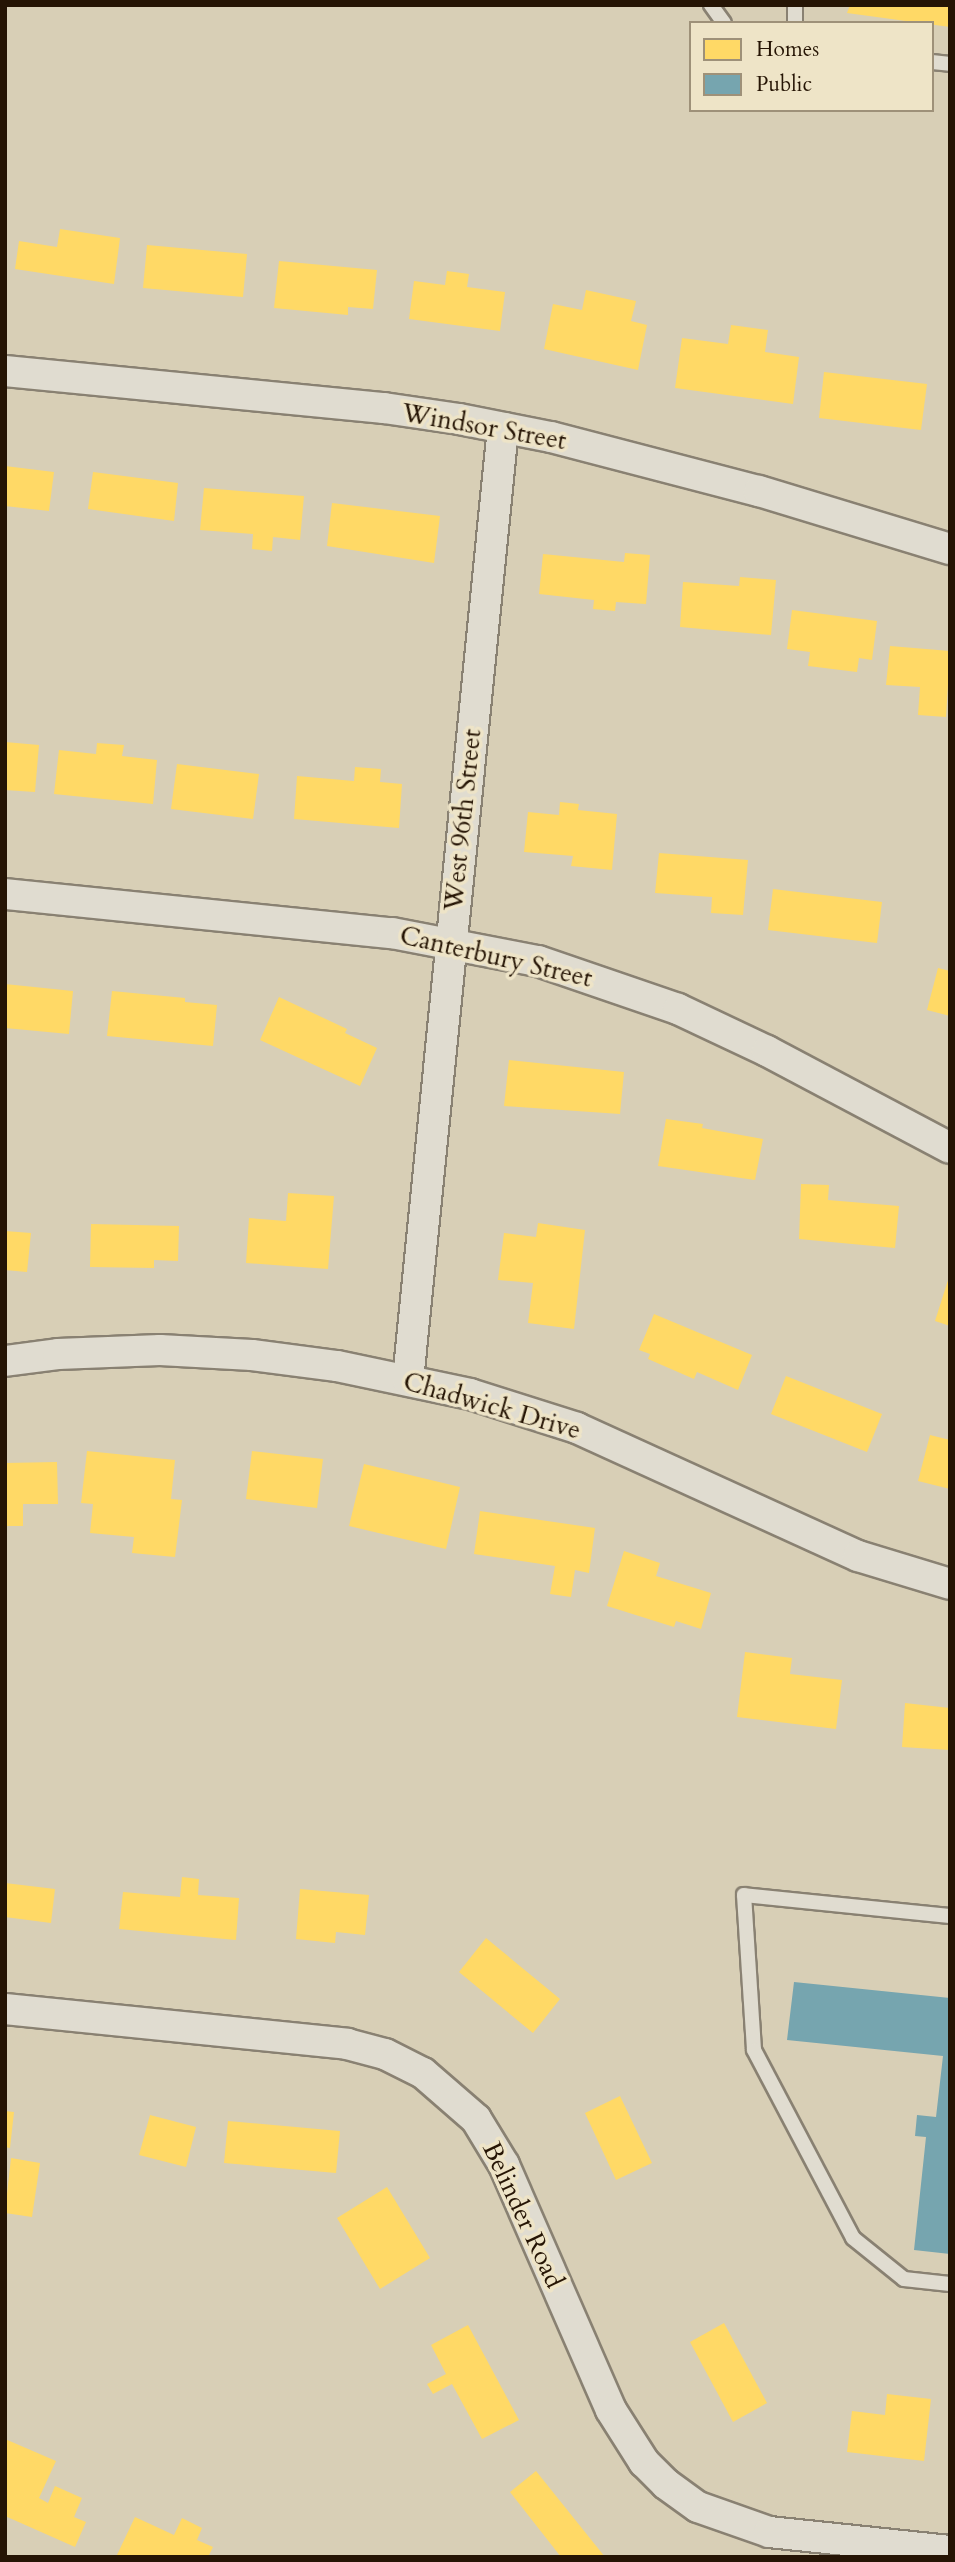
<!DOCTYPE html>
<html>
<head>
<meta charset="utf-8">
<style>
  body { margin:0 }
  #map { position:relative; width:955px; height:2562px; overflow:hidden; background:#d8cfb6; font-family:Cardo,serif }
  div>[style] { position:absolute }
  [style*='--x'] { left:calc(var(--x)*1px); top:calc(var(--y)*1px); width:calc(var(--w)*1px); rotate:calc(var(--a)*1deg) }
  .homes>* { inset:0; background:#ffd966 }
  .public>* { inset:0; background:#76a5af }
  .roads { filter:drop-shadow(2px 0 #898172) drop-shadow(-2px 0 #898172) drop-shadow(0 2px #898172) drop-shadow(0 -2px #898172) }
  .service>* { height:14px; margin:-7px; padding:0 7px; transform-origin:7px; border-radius:7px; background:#e0dcd0 }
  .minor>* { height:30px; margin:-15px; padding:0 15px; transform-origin:15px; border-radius:15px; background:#e0dcd0 }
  span { translate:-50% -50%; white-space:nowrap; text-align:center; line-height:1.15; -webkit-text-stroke:7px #eee4c7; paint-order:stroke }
  .street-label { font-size:26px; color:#251404 }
  .frame { position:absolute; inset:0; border:7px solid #251404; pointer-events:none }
  .legend { position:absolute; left:689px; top:21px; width:245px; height:91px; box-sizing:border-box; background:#eee4c7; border:2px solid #9e9179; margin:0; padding:9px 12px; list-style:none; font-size:21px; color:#251404 }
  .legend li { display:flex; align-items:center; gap:14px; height:35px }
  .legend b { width:35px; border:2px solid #9e9179 }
</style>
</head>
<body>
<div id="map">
  <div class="homes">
    <i style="clip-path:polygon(850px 5px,950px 5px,950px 27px,847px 13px)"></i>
    <i style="clip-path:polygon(60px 229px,120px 238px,114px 284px,15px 269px,19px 241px,57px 247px)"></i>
    <i style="clip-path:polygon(147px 245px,247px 254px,243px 297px,143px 288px)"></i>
    <i style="clip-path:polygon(279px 261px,377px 270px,373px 309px,348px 307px,348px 315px,274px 308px)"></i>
    <i style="clip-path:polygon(447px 271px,469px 274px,467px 287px,505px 292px,500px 331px,409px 319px,414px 281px,445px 285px)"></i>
    <i style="clip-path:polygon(586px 290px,636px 301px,631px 321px,647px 325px,638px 370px,544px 349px,553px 304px,582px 310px)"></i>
    <i style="clip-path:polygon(731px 325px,768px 330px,765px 352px,799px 357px,793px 404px,675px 388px,682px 338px,728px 344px)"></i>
    <i style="clip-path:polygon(824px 372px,927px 384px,921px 430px,819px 418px)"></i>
    <i style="clip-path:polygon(5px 466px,54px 472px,49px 511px,5px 506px)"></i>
    <i style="clip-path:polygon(93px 472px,178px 483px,174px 521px,88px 509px)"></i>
    <i style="clip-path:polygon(204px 488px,304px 496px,300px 540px,273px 537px,272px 551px,252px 549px,253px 534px,200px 530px)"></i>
    <i style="clip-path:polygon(332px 503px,440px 516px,434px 563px,327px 546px)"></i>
    <i style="clip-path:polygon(625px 553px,650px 555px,646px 604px,616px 602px,615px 611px,593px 609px,594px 600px,539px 594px,543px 554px,624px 562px)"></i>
    <i style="clip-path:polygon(740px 577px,776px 580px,771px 635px,680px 627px,683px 582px,739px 586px)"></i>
    <i style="clip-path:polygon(792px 610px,877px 621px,872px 660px,859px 658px,857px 672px,808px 666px,810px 652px,787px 649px)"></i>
    <i style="clip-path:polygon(890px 646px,950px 651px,946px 717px,918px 715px,920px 687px,886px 685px)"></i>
    <i style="clip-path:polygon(5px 742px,39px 745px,35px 792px,5px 790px)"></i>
    <i style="clip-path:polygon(97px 743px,124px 745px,122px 756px,157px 760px,153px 804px,54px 794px,59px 750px,96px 754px)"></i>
    <i style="clip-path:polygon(177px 764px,259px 774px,253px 819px,171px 809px)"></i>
    <i style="clip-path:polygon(355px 767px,381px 769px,380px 782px,402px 784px,399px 828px,294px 819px,297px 776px,354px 781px)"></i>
    <i style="clip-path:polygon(560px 802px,579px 804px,578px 810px,617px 814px,612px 870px,571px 866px,573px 856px,524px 852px,528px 812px,559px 815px)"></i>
    <i style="clip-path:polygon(659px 853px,748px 860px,743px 915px,711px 913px,712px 897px,655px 893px)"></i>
    <i style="clip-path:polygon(773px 889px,882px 902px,877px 943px,768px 930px)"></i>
    <i style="clip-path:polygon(938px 968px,950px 971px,950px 1016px,927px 1010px)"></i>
    <i style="clip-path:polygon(5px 984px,73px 991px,69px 1034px,5px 1028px)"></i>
    <i style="clip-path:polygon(112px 991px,185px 998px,185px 1002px,217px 1005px,213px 1046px,107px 1036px)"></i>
    <i style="clip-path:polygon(279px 997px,347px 1029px,345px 1033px,377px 1048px,360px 1086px,260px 1040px)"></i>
    <i style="clip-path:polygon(509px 1060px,624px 1072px,620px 1114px,504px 1106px)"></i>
    <i style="clip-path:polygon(666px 1119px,703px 1124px,702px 1128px,763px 1139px,755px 1180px,658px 1166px)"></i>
    <i style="clip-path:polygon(801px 1184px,829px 1185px,828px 1200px,899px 1206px,895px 1248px,799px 1239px)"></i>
    <i style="clip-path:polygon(288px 1193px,334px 1196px,328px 1269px,246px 1263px,249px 1218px,286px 1221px)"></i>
    <i style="clip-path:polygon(538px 1223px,585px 1230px,574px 1329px,528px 1323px,533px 1283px,498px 1280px,504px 1233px,536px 1237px)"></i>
    <i style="clip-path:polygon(91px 1224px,179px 1226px,178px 1261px,154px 1260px,154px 1268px,90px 1267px)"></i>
    <i style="clip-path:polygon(5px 1231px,31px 1233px,27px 1272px,5px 1270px)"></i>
    <i style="clip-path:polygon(949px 1277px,950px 1278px,950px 1326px,935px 1321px)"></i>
    <i style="clip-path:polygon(654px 1314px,752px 1355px,738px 1390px,697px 1372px,694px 1379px,648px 1359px,650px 1354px,639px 1350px)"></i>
    <i style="clip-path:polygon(786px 1376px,882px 1414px,867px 1452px,771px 1414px)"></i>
    <i style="clip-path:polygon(930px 1435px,950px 1440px,950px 1489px,918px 1481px)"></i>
    <i style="clip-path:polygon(87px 1451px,175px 1460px,171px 1499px,182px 1500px,175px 1557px,132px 1553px,134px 1537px,90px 1533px,93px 1504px,81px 1503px)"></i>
    <i style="clip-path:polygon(252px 1451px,323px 1459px,317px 1508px,246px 1499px)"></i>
    <i style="clip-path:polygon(57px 1462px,58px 1504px,23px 1504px,23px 1526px,5px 1526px,5px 1463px)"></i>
    <i style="clip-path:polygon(364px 1464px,460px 1487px,446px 1549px,349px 1526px)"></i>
    <i style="clip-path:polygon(480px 1511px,595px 1528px,589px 1573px,575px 1570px,571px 1597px,550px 1594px,555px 1566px,474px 1554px)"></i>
    <i style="clip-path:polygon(624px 1551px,660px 1563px,656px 1576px,711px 1593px,701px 1629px,676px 1621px,674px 1627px,607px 1606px)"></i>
    <i style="clip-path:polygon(745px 1652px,792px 1658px,790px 1674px,842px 1680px,836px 1729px,737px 1717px)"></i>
    <i style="clip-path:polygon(905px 1703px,950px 1708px,950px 1750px,902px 1747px)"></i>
    <i style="clip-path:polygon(182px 1877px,199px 1879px,198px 1895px,239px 1898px,236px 1940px,119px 1929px,123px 1892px,180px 1897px)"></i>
    <i style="clip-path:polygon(5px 1883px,55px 1889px,51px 1923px,5px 1917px)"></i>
    <i style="clip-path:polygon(300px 1889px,369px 1895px,365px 1935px,336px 1932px,335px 1943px,296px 1939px)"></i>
    <i style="clip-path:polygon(486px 1938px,560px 1999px,533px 2033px,459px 1972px)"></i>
    <i style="clip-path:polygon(620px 2096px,652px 2163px,616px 2180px,585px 2113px)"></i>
    <i style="clip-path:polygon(5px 2111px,14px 2112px,10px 2148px,5px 2147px)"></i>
    <i style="clip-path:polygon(150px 2115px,196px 2127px,186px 2167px,139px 2155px)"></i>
    <i style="clip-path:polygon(228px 2121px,340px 2131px,336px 2173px,224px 2163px)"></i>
    <i style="clip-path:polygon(11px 2158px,40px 2163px,32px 2217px,5px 2213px)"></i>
    <i style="clip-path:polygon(387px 2187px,430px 2258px,380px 2289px,337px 2218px)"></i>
    <i style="clip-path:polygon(724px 2323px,767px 2403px,733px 2422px,690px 2342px)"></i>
    <i style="clip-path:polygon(468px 2325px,519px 2420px,482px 2439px,452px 2384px,433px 2394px,427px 2384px,446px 2374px,431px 2345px)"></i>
    <i style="clip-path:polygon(887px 2394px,931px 2399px,924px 2461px,847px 2452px,852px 2411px,885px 2415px)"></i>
    <i style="clip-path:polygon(5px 2439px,56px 2461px,39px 2498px,48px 2503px,55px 2486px,82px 2498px,74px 2517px,86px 2522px,75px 2547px,5px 2516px)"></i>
    <i style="clip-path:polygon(536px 2471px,605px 2557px,561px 2557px,510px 2492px)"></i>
    <i style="clip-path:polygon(135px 2517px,174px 2535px,182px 2518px,202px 2528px,197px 2540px,213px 2547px,208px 2557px,116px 2557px)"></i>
  </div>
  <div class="public">
    <i style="clip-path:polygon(794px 1982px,950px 1998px,950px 2254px,914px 2250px,926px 2137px,915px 2136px,917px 2115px,936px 2117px,943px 2056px,787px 2040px)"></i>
  </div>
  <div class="roads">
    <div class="service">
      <i style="--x:711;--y:5;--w:22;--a:54"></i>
      <i style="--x:795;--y:23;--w:18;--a:-90"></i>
      <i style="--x:932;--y:62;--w:18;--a:6"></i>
      <i style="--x:950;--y:1916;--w:207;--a:-174.2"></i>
      <i style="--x:744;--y:1895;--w:155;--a:86.3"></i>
      <i style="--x:754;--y:2050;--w:212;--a:62.2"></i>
      <i style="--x:853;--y:2238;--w:65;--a:38.8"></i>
      <i style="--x:904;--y:2279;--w:46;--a:6.2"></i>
    </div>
    <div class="minor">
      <i style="--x:5;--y:371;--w:381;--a:5.6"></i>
      <i style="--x:384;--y:408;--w:76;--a:8.3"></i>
      <i style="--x:459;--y:419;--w:94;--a:11.1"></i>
      <i style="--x:551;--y:437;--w:215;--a:14.6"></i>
      <i style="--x:759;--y:491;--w:200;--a:16.9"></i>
      <i style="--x:5;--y:894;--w:389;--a:5.8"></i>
      <i style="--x:392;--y:933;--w:149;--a:10.9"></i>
      <i style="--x:538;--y:961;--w:148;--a:18.9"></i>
      <i style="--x:678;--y:1009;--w:98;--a:25.3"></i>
      <i style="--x:767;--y:1051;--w:207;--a:27.9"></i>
      <i style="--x:5;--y:1361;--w:53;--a:-7.5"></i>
      <i style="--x:58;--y:1354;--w:102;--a:-2.2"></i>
      <i style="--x:160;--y:1350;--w:92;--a:3.1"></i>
      <i style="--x:252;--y:1355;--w:86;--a:7.4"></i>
      <i style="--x:337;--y:1366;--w:136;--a:11.9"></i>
      <i style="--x:470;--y:1394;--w:112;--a:17.6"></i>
      <i style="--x:577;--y:1428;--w:309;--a:24.5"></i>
      <i style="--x:858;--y:1556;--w:96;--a:16.9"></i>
      <i style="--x:408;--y:1380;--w:957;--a:-84.3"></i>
      <i style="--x:5;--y:2009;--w:344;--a:5.8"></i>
      <i style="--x:347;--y:2044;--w:39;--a:15"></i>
      <i style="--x:385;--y:2054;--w:42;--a:26.6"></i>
      <i style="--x:423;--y:2073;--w:70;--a:41"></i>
      <i style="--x:476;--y:2119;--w:54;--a:58.7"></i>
      <i style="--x:504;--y:2165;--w:267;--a:66.4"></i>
      <i style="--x:611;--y:2410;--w:62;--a:57.6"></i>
      <i style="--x:644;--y:2462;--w:31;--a:45"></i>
      <i style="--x:666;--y:2484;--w:39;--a:36"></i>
      <i style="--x:698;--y:2507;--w:75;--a:19.4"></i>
      <i style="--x:769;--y:2532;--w:182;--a:6"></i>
    </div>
  </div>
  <div class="street-label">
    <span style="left:484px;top:427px;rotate:10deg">Windsor Street</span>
    <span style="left:463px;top:820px;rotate:-84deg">West 96th Street</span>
    <span style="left:496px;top:957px;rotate:13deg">Canterbury Street</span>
    <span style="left:492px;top:1406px;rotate:16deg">Chadwick Drive</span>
    <span style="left:523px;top:2215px;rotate:65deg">Belinder Road</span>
  </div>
  <div class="frame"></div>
  <ul class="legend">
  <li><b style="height:19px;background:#ffd966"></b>Homes</li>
  <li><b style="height:19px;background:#76a5af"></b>Public</li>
  </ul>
</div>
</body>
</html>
